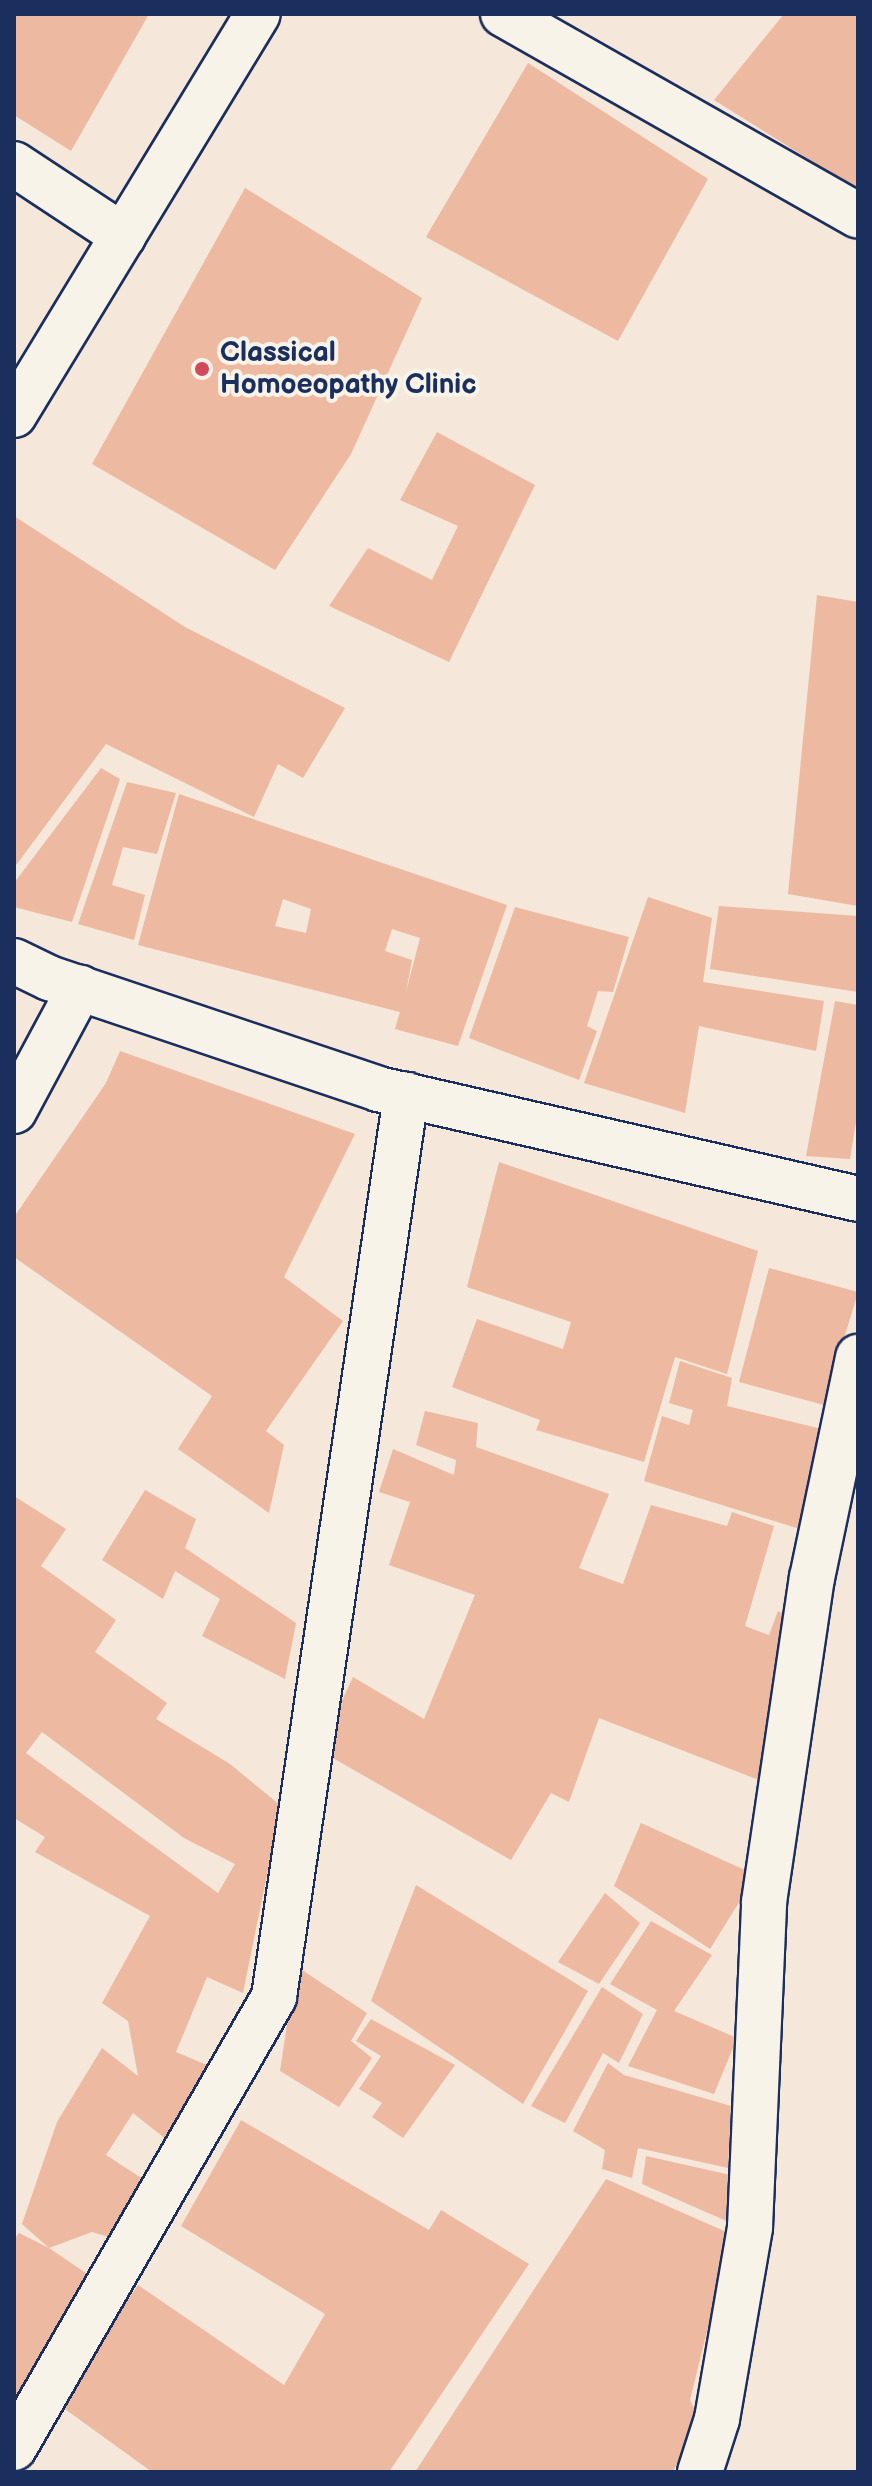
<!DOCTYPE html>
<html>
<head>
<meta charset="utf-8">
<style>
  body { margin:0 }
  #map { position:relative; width:872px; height:2486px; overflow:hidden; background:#f5e7da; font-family:"Balsamiq Sans",sans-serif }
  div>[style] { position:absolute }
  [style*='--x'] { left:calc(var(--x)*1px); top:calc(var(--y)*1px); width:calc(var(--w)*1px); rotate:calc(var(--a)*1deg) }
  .building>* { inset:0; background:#edb9a0 }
  .roads { filter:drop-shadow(2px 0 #1b2f5e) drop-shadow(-2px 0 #1b2f5e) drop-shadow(0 2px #1b2f5e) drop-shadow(0 -2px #1b2f5e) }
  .street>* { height:44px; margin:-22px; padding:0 22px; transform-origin:22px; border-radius:22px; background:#f7f3e8 }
  .secondary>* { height:44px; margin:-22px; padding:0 22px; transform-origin:22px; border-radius:22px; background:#f7f3e8 }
  .dots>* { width:22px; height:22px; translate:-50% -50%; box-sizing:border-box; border:4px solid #f7f3e8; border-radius:50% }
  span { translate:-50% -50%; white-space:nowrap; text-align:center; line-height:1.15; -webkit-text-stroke:8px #f7f3e8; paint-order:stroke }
  .poi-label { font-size:28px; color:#1b2f5e; font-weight:700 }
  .left { translate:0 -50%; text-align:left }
  .frame { position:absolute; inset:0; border:16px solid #1b2f5e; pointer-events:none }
</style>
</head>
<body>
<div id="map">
  <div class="building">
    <i style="clip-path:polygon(14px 14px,149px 14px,71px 151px,14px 115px)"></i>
    <i style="clip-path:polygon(784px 14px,858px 14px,858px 190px,714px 100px)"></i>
    <i style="clip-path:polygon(528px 63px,708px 179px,618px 341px,426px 237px)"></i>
    <i style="clip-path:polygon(245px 188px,422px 298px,351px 454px,275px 570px,92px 464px)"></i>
    <i style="clip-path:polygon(437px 432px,535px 485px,449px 662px,329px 606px,368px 548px,432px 580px,458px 526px,400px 500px)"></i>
    <i style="clip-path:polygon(14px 516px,185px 627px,345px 708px,303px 778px,278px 764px,254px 817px,106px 744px,14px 868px)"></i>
    <i style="clip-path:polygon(817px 595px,858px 602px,858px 906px,788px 894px)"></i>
    <i style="clip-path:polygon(101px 768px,120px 779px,72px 922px,14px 907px,14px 883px)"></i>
    <i style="clip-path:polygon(127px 782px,176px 793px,157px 854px,123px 847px,112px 885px,145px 895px,134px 940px,78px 924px)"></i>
    <i style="clip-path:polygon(evenodd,179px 794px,507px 905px,458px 1046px,395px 1029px,400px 1012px,138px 945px,179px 794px,283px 899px,311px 909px,306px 933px,275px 926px,283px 899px,179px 794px,392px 929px,420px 938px,406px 992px,412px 960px,385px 951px,392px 929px)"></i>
    <i style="clip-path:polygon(648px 897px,712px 918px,703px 982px,824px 1001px,816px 1051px,699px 1026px,685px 1113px,584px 1083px)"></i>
    <i style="clip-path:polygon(719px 906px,858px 916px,858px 992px,710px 969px)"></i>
    <i style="clip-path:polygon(515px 907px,629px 937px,613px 992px,598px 991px,587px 1026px,597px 1031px,579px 1080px,469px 1038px)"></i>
    <i style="clip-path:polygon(835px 1001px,858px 1005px,858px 1110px,850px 1159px,806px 1156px)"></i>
    <i style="clip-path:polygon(120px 1051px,355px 1134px,284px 1277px,343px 1321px,266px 1431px,284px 1445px,269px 1513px,178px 1449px,212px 1396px,14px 1257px,14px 1217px,106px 1083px)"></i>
    <i style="clip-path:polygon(499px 1162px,758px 1251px,727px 1374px,675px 1357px,644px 1462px,536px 1430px,540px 1420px,452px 1387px,477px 1319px,563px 1349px,571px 1322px,467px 1287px)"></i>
    <i style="clip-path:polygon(769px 1268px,858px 1292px,824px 1405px,739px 1382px)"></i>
    <i style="clip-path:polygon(680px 1361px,732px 1378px,727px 1406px,830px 1431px,800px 1529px,644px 1481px,662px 1416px,689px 1425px,693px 1410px,669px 1403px)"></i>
    <i style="clip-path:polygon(425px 1411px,478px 1423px,476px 1447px,609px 1494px,579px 1568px,623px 1584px,651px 1505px,727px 1526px,732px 1512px,774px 1526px,745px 1626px,769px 1635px,778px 1611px,794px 1620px,764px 1782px,599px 1718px,569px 1802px,551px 1793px,511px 1860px,319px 1750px,353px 1677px,424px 1719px,475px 1595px,389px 1565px,410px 1502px,379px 1492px,393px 1449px,454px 1475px,456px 1460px,416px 1445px)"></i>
    <i style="clip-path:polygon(145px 1490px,196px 1519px,185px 1548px,296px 1623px,285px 1679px,202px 1636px,220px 1599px,175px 1571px,163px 1599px,102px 1560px)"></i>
    <i style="clip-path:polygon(evenodd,14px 1496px,66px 1529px,41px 1566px,116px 1620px,95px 1652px,167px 1703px,156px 1719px,230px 1764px,281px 1806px,243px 1993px,207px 1977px,176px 2052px,207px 2065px,167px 2140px,133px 2113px,106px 2155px,146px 2181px,112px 2238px,92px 2232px,49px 2248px,99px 2282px,14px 2418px,14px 2239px,19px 2233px,49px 2248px,22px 2224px,57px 2122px,102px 2048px,138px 2076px,128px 2021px,102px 2003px,150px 1916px,35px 1852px,45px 1837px,14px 1818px,14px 1496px,42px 1732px,184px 1838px,235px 1864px,218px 1893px,26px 1753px,42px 1732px)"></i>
    <i style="clip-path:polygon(641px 1823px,756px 1875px,710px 1949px,614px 1886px)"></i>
    <i style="clip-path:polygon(416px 1885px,588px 1991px,523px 2104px,371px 2001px)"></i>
    <i style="clip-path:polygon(605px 1893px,640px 1923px,599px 1984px,558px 1962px)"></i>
    <i style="clip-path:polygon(651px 1921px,712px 1955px,674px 2011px,737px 2038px,714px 2094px,628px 2066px,657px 2010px,610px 1984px)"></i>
    <i style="clip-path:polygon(296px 1966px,367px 2013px,351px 2041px,372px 2058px,339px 2107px,280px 2071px)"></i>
    <i style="clip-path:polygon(602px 1987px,643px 2014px,619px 2063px,603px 2053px,565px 2123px,531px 2106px)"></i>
    <i style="clip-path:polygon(371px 2019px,455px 2065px,403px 2138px,372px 2117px,382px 2103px,359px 2089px,381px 2056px,356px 2041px)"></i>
    <i style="clip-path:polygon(608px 2063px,624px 2075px,731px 2106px,728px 2168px,638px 2148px,632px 2178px,602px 2169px,605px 2150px,573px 2131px)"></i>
    <i style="clip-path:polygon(241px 2120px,429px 2230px,441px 2210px,529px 2264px,389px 2472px,152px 2472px,58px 2404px,138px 2285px,284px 2385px,325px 2314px,181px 2226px)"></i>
    <i style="clip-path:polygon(646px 2156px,735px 2176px,731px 2223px,642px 2184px)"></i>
    <i style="clip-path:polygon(606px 2179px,731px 2234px,690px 2400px,698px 2416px,673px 2472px,415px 2472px)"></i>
  </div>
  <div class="roads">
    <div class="street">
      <i style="--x:503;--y:14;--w:408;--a:29.6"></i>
      <i style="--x:14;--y:164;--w:131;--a:33.4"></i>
      <i style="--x:14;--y:961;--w:39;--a:26"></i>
      <i style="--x:49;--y:978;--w:347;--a:18.6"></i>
      <i style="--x:378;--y:1089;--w:492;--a:12.9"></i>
      <i style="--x:14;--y:1111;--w:140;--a:-61.8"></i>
      <i style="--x:14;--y:2448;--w:521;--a:-60.04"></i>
      <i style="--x:274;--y:1997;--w:912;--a:-81.67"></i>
      <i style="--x:700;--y:2472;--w:56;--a:-72.2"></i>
      <i style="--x:717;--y:2419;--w:195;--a:-80.2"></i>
      <i style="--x:750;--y:2227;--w:325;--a:-87.5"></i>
      <i style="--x:764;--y:1902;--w:328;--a:-81.6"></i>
      <i style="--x:812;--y:1578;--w:226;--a:-78.2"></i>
    </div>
    <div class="secondary">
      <i style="--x:14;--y:415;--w:469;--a:-58.7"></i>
    </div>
  </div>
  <div class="dots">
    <i style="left:202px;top:369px;background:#d1495b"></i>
  </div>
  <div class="poi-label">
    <span class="left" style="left:220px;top:369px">Classical<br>Homoeopathy Clinic</span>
  </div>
  <div class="frame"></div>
</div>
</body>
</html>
